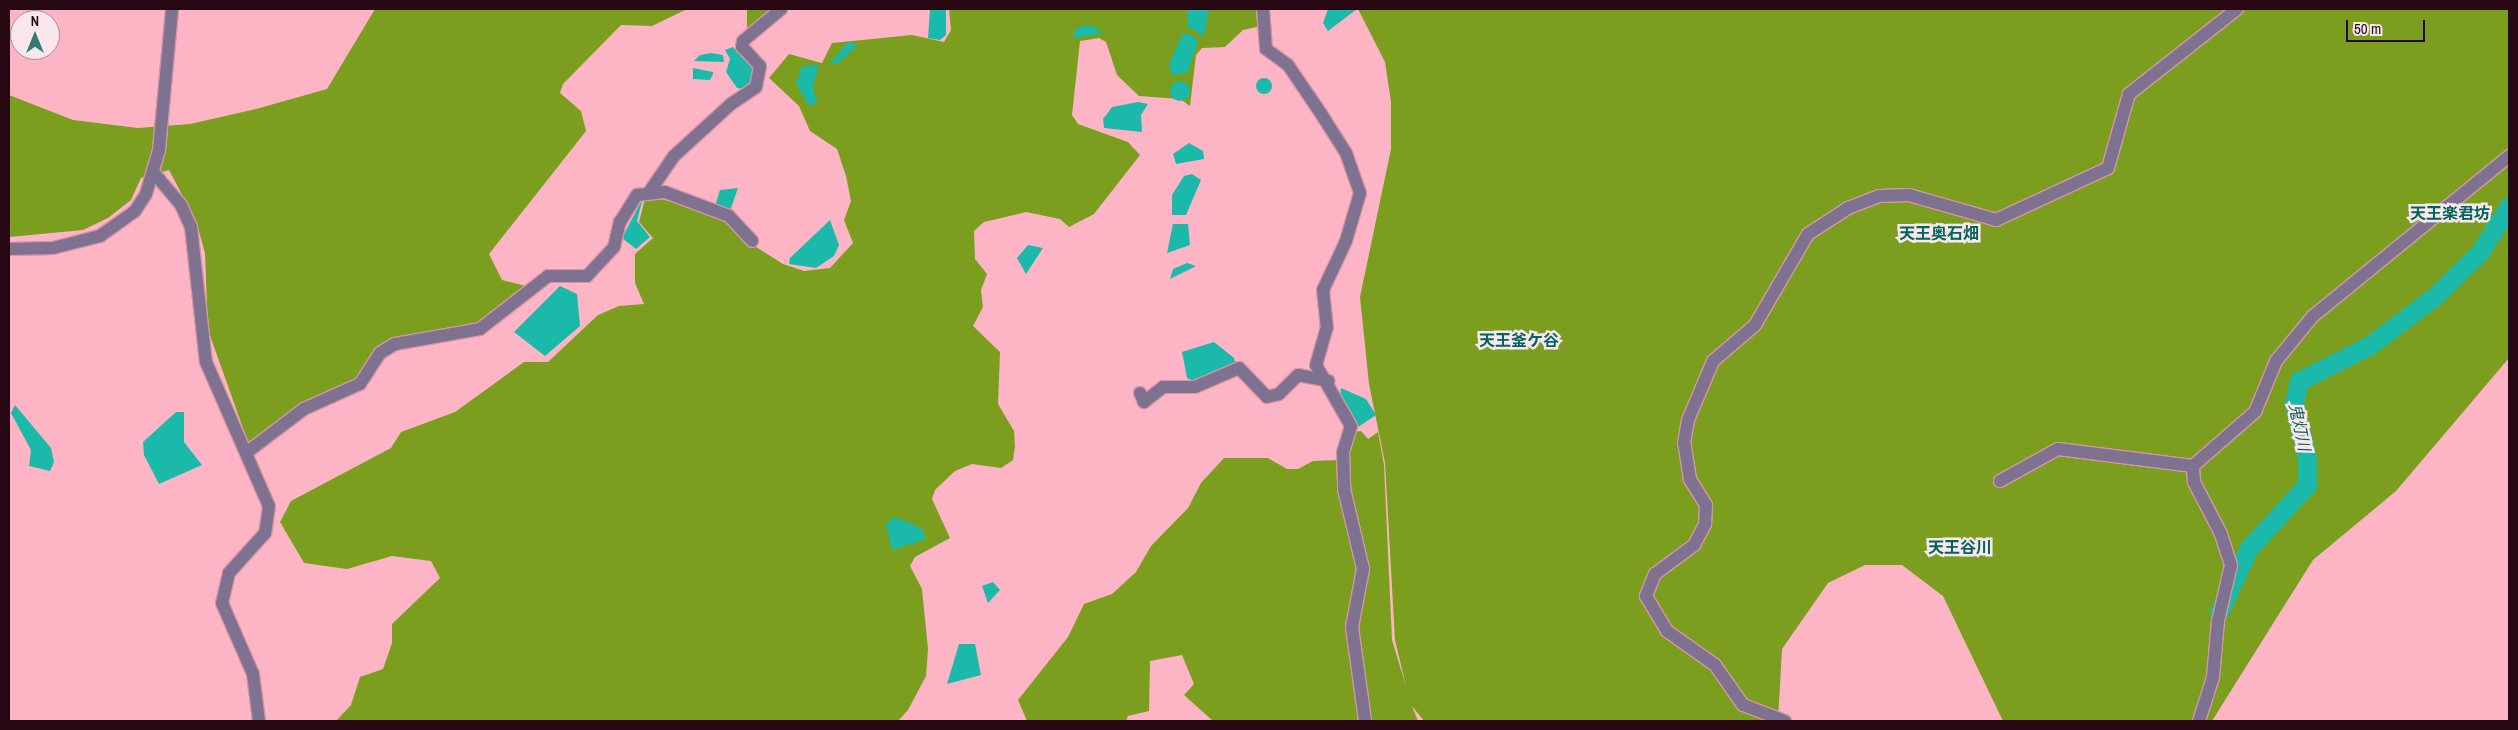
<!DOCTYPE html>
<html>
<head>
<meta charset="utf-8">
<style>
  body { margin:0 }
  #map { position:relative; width:2518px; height:730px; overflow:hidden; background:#fdb5c5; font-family:"Archivo Narrow","Noto Sans JP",sans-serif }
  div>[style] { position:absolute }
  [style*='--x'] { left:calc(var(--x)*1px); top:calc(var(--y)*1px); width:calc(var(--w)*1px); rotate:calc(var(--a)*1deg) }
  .forest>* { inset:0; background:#7b9e1e }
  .water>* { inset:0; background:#1ab9aa }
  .round { border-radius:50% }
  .river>* { height:19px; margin:-9.5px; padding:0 9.5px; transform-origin:9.5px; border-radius:9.5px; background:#1ab9aa }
  .roads { filter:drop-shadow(1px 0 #d696a5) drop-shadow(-1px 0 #d696a5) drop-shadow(0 1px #d696a5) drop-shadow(0 -1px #d696a5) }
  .minor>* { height:12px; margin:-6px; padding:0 6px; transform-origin:6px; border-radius:6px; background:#7f7290 }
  span { translate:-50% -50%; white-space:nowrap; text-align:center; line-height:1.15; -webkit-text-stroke:5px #fae7eb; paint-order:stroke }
  .neighbourhood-label { font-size:16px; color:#01655c; font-weight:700 }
  .water-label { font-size:16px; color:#116058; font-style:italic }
  .frame { position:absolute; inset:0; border:10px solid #270812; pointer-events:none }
  .north { position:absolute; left:10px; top:10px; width:50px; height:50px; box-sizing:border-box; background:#fae7eb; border:1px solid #a68e94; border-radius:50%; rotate:0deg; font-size:14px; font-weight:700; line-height:20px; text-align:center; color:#270812 }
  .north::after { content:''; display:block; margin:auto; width:18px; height:22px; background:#337a71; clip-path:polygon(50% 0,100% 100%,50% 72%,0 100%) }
  .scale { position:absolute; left:2346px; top:20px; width:79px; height:22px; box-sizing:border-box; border:2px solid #270812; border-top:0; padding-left:6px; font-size:15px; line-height:18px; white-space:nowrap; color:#270812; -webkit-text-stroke:4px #fae7eb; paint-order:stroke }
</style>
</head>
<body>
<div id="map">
  <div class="forest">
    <i style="clip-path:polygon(375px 9px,685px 10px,652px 26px,621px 25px,563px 84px,560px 93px,581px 111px,586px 131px,489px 254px,502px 280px,526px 286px,477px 326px,394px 339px,357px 381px,249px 445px,208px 330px,205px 253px,196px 221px,169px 170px,141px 178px,131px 200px,108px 218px,83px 230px,9px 237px,9px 95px,73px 120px,138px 128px,190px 124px,256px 109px,327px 89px)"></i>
    <i style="clip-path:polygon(747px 9px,775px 9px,747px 34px)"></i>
    <i style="clip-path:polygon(949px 9px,1259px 9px,1257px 27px,1243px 30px,1225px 47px,1202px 48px,1196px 55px,1190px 106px,1180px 99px,1139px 96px,1117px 75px,1106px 42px,1099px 38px,1080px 41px,1072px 115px,1078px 124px,1128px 142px,1140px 155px,1094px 214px,1069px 227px,1060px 219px,1026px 212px,984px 222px,974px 231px,975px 259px,987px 274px,981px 290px,983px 307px,973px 326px,1000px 352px,998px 404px,1014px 431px,1015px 446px,1013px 460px,1001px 468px,972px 464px,955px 471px,935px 490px,932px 499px,950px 538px,915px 557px,910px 566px,922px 589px,928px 649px,926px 676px,908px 710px,898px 721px,336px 721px,351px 705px,360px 677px,383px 669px,392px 643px,392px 624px,440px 578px,431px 561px,392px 556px,347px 569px,304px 563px,280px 522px,291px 501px,391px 448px,401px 432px,455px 412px,524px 362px,548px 362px,598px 315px,619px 306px,644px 304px,635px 283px,635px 254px,653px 238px,639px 222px,646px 195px,727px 217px,753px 245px,783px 264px,804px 271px,830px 268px,853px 243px,844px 220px,851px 201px,846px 176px,837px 149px,810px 131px,799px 106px,769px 78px,789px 54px,822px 63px,832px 43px,912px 35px,944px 42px,951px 30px)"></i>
    <i style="clip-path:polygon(1358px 9px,2509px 9px,2509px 358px,2396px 491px,2313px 560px,2212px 721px,2003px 721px,1943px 596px,1902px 565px,1865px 565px,1828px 583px,1782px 649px,1778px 721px,1424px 721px,1412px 706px,1418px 721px,1213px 721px,1184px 695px,1194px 684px,1182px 655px,1150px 661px,1149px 711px,1128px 716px,1126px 721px,1027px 721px,1018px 700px,1068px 637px,1084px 604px,1112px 594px,1136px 572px,1151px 546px,1188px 508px,1201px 483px,1224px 458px,1268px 458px,1287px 469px,1298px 469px,1313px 461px,1339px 460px,1354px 432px,1361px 431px,1368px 439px,1378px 432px,1384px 465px,1392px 640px,1406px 686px,1395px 640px,1385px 463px,1369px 384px,1360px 297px,1391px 149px,1391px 102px,1385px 62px)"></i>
  </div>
  <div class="water">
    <i style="clip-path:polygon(930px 9px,946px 9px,946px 35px,940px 40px,928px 38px)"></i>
    <i style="clip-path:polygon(1188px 9px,1209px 9px,1204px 36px,1187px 26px)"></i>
    <i style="clip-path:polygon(1328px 9px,1357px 9px,1328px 31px,1323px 23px)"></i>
    <i style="clip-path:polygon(1086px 25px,1095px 27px,1103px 33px,1074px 38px,1075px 29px)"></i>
    <i style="clip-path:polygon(1183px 33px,1196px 37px,1197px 45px,1187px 73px,1172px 75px,1169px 64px)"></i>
    <i style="clip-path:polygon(847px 43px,854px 42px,856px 47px,837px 64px,830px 63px)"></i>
    <i style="clip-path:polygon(733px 47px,755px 70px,754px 80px,744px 89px,737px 88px,726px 72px,730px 59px,725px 50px)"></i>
    <i style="clip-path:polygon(711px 53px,723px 55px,724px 62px,694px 61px,700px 55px)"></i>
    <i style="clip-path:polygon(819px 65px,813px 86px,817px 103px,809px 106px,796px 83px,802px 66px)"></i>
    <i style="clip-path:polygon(693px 68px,713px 72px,713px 74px,710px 80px,693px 79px)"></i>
    <i class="round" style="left:1256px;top:78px;width:16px;height:16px"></i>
    <i class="round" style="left:1170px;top:81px;width:20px;height:20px"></i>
    <i style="clip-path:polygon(1138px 102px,1148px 104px,1141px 115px,1142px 132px,1104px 128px,1103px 119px,1112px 107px)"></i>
    <i style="clip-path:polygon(1189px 143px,1203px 151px,1204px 159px,1176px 164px,1173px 154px)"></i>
    <i style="clip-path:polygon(1192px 174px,1201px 180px,1186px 215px,1172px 215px,1172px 195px,1184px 176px)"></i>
    <i style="clip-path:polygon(738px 188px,730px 211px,715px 206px,720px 190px)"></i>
    <i style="clip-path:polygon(643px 198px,637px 221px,650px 237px,636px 249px,622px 238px)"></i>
    <i style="clip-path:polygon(830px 220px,839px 245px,834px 256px,816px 268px,789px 264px,790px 258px)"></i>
    <i style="clip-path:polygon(1173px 224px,1188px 224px,1190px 245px,1167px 253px)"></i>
    <i style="clip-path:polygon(1028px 245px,1043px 248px,1026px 274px,1017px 258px)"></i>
    <i style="clip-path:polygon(1187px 263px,1196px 266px,1170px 279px,1173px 269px)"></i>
    <i style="clip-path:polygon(560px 286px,577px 294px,580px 326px,545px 356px,514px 332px)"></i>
    <i style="clip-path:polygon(1214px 342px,1234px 358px,1236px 366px,1193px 381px,1187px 378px,1182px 352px)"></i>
    <i style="clip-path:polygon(1341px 388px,1366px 399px,1376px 415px,1358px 427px,1340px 398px)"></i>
    <i style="clip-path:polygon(15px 405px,51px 448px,54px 462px,50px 471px,29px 466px,31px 450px,11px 413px)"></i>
    <i style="clip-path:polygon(176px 412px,184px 412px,184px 442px,202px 465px,159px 484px,144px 455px,143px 442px)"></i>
    <i style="clip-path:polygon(895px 517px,921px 528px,926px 539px,892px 550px,886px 523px)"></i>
    <i style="clip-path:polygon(993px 582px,1000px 590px,988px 603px,982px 586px)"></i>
    <i style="clip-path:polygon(959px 644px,975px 644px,981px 675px,947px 684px)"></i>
  </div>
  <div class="river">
    <i style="--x:2219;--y:612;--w:71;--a:-64.9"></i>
    <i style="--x:2249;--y:548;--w:86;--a:-47.4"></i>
    <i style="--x:2307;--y:485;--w:27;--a:-90"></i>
    <i style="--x:2307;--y:458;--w:56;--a:-103.5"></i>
    <i style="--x:2294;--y:404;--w:24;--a:-78"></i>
    <i style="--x:2299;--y:381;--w:80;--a:-26.9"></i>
    <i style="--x:2370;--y:345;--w:80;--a:-36.9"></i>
    <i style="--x:2434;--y:297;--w:64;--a:-44.4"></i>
    <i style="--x:2480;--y:252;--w:54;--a:-57.8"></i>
  </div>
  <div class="roads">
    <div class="minor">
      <i style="--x:1263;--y:9;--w:40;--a:85.7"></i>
      <i style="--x:1266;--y:49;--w:27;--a:36"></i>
      <i style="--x:1288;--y:65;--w:57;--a:55.8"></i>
      <i style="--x:1320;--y:112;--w:49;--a:57.6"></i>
      <i style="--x:1346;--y:153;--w:42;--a:70.7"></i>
      <i style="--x:1360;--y:193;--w:50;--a:106.3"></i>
      <i style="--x:1346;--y:241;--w:54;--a:115.1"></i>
      <i style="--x:1323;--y:290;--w:37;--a:84"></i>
      <i style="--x:1327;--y:327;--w:40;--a:106"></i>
      <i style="--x:1316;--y:365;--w:70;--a:60.2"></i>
      <i style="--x:1351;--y:426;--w:28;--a:107"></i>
      <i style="--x:1343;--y:453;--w:36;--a:88"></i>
      <i style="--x:1344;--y:489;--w:82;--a:76.6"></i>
      <i style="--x:1363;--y:569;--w:59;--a:100.7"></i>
      <i style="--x:1352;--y:627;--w:95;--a:82.1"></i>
      <i style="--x:154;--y:173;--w:42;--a:49.8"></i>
      <i style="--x:181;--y:205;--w:24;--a:66"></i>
      <i style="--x:191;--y:227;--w:136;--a:83.7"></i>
      <i style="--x:206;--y:362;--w:157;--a:66.4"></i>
      <i style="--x:269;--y:506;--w:27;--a:98"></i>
      <i style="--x:265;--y:533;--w:54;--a:132"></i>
      <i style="--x:229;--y:573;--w:31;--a:103"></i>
      <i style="--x:222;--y:603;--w:77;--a:66.4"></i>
      <i style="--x:253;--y:674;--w:47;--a:82.7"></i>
      <i style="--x:650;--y:191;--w:42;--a:-55.6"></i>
      <i style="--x:674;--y:156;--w:77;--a:-42.4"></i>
      <i style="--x:731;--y:104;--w:30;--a:-34"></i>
      <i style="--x:756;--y:87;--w:21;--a:-79"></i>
      <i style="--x:760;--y:66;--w:26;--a:-133"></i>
      <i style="--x:742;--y:47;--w:6;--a:-81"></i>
      <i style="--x:743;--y:41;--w:50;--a:-40.1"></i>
      <i style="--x:9;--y:249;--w:44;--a:-1.3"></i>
      <i style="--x:53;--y:248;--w:49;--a:-14.3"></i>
      <i style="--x:100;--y:236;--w:43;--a:-35.5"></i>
      <i style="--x:135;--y:211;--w:20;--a:-57"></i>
      <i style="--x:146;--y:194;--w:46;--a:-73.5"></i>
      <i style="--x:159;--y:150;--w:142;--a:-84.7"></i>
      <i style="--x:1140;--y:393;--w:10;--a:66"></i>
      <i style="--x:1144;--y:402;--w:24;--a:-38"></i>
      <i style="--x:1163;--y:387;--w:32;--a:0"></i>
      <i style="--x:1195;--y:387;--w:48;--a:-23.4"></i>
      <i style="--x:1239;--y:368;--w:40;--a:46"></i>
      <i style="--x:1267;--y:397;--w:12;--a:-14"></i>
      <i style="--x:1279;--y:394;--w:27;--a:-45"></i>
      <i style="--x:1298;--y:375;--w:31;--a:11"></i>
      <i style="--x:246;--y:453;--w:73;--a:-37.2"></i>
      <i style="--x:304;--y:409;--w:61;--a:-24.1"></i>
      <i style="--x:360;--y:384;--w:37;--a:-57"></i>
      <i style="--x:380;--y:353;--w:17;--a:-31"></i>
      <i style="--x:395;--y:344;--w:86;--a:-10"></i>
      <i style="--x:480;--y:329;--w:86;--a:-37.9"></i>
      <i style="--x:548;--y:276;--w:39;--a:0"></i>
      <i style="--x:587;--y:276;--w:40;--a:-47"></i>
      <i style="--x:614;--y:247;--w:26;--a:-77"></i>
      <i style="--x:620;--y:222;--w:32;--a:-58"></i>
      <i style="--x:637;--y:195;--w:28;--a:-6"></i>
      <i style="--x:665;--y:192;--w:68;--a:20.6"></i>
      <i style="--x:729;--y:216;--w:34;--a:47"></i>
      <i style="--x:2000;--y:481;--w:66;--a:-28.9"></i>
      <i style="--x:2058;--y:449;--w:136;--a:7.2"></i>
      <i style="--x:1785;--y:721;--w:45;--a:-159.1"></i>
      <i style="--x:1743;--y:705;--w:49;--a:-125"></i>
      <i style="--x:1715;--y:665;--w:59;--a:-144.7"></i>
      <i style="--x:1667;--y:631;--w:41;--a:-121"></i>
      <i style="--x:1646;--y:596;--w:24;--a:-68"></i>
      <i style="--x:1655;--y:574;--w:49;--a:-36.6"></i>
      <i style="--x:1694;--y:545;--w:24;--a:-62"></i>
      <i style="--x:1705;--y:524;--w:19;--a:-87"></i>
      <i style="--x:1706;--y:505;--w:31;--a:-122"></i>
      <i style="--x:1690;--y:479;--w:36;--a:-99"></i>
      <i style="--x:1684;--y:443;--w:23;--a:-80"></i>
      <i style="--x:1688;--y:420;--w:64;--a:-67"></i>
      <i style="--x:1713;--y:361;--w:55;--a:-40.6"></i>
      <i style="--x:1755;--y:325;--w:105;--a:-59.8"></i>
      <i style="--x:1808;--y:234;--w:48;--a:-33"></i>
      <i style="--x:1848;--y:208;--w:33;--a:-21"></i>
      <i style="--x:1879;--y:196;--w:30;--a:-2"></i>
      <i style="--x:1909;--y:195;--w:91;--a:16"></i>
      <i style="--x:1996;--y:220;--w:123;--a:-24.9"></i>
      <i style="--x:2108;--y:168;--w:77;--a:-74.2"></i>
      <i style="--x:2129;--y:94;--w:137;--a:-38.2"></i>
      <i style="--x:2199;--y:721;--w:46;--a:-72.3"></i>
      <i style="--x:2213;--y:677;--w:56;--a:-84.9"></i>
      <i style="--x:2218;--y:621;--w:57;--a:-76.9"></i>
      <i style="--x:2231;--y:565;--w:33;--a:-108"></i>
      <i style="--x:2221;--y:534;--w:59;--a:-117.4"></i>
      <i style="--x:2194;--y:482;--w:16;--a:-94"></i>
      <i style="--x:2193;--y:466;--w:82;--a:-41.1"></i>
      <i style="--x:2255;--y:412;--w:55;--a:-67.6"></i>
      <i style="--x:2276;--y:361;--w:58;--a:-50.6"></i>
      <i style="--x:2313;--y:316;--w:253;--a:-39.2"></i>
    </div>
  </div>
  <div class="neighbourhood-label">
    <span style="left:2450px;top:213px">天王楽君坊</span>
    <span style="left:1939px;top:233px">天王奥石畑</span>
    <span style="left:1519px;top:340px">天王釜ケ谷</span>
    <span style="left:1960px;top:547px">天王谷川</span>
  </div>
  <div class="water-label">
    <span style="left:2300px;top:427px;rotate:78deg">鬼灯川</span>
  </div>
  <div class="frame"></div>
  <div class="north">N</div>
  <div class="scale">50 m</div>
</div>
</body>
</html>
